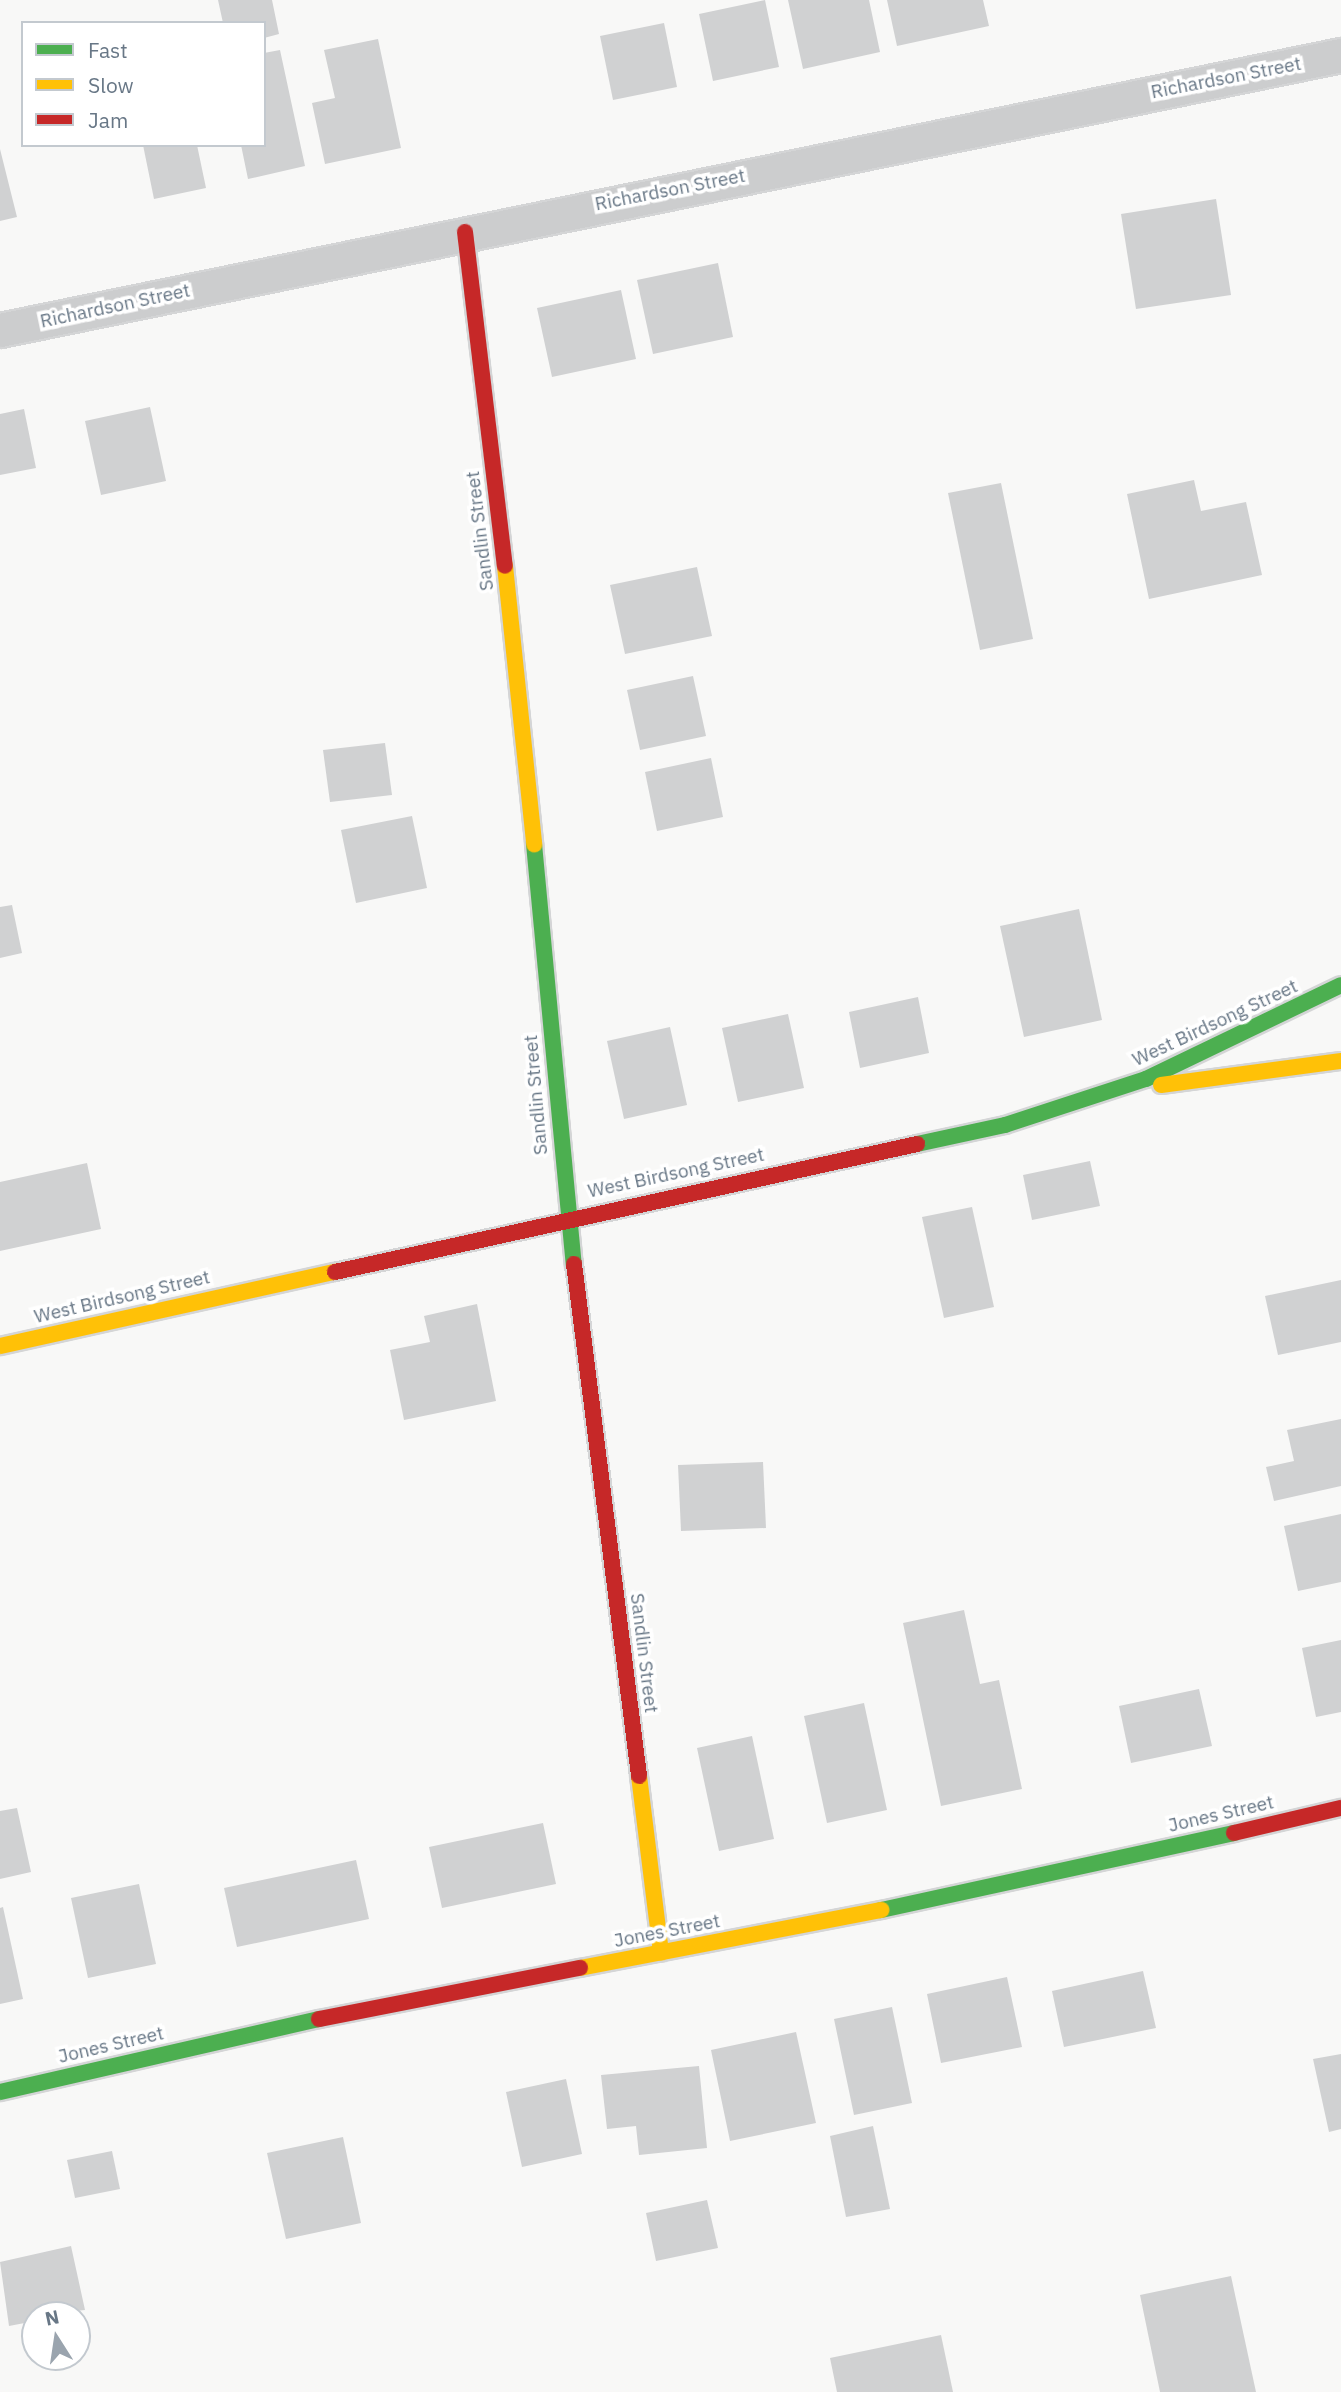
<!DOCTYPE html>
<html>
<head>
<meta charset="utf-8">
<style>
  body { margin:0 }
  #map { position:relative; width:1341px; height:2392px; overflow:hidden; background:#f8f8f7; font-family:"IBM Plex Sans",sans-serif }
  div>[style] { position:absolute }
  [style*='--x'] { left:calc(var(--x)*1px); top:calc(var(--y)*1px); width:calc(var(--w)*1px); rotate:calc(var(--a)*1deg) }
  .building>* { inset:0; background:#d0d1d2 }
  .roads { filter:drop-shadow(2px 0 #d4d5d6) drop-shadow(-2px 0 #d4d5d6) drop-shadow(0 2px #d4d5d6) drop-shadow(0 -2px #d4d5d6) }
  .street>* { height:33px; margin:-16.5px; padding:0 16.5px; transform-origin:16.5px; border-radius:16.5px; background:#cccdce }
  .fast>* { height:16px; margin:-8px; padding:0 8px; transform-origin:8px; border-radius:8px; background:#4caf50 }
  .slow>* { height:16px; margin:-8px; padding:0 8px; transform-origin:8px; border-radius:8px; background:#ffc107 }
  .jam>* { height:16px; margin:-8px; padding:0 8px; transform-origin:8px; border-radius:8px; background:#c62828 }
  span { translate:-50% -50%; white-space:nowrap; text-align:center; line-height:1.15; -webkit-text-stroke:7px #fff; paint-order:stroke }
  .street-label { font-size:19px; color:#687786 }
  .legend { position:absolute; left:21px; top:21px; width:245px; height:126px; box-sizing:border-box; background:#fff; border:2px solid #c3c9cf; margin:0; padding:9px 12px; list-style:none; font-size:21px; color:#687786 }
  .legend li { display:flex; align-items:center; gap:14px; height:35px }
  .legend b { width:35px; border:2px solid #c3c9cf }
  .north { position:absolute; left:21px; top:2301px; width:70px; height:70px; box-sizing:border-box; background:#fff; border:2px solid #c3c9cf; border-radius:50%; rotate:348deg; font-size:19px; font-weight:700; line-height:28px; text-align:center; color:#687786 }
  .north::after { content:''; display:block; margin:auto; width:24px; height:32px; background:#9aa4ae; clip-path:polygon(50% 0,100% 100%,50% 72%,0 100%) }
</style>
</head>
<body>
<div id="map">
  <div class="building">
    <i style="clip-path:polygon(218px 0,272px 0,279px 34px,264px 38px,264px 23px,223px 23px)"></i>
    <i style="clip-path:polygon(765px 0,779px 67px,713px 81px,699px 14px)"></i>
    <i style="clip-path:polygon(788px 0,869px 0,880px 52px,803px 69px)"></i>
    <i style="clip-path:polygon(887px 0,983px 0,989px 26px,897px 46px)"></i>
    <i style="clip-path:polygon(664px 23px,677px 87px,613px 100px,600px 36px)"></i>
    <i style="clip-path:polygon(378px 39px,401px 148px,325px 164px,312px 103px,335px 98px,324px 50px)"></i>
    <i style="clip-path:polygon(280px 50px,305px 166px,248px 179px,241px 145px,264px 145px,264px 53px)"></i>
    <i style="clip-path:polygon(143px 145px,197px 145px,206px 188px,154px 199px)"></i>
    <i style="clip-path:polygon(0 149px,17px 217px,0 221px)"></i>
    <i style="clip-path:polygon(1216px 199px,1231px 295px,1136px 309px,1121px 214px)"></i>
    <i style="clip-path:polygon(718px 263px,733px 337px,653px 354px,637px 280px)"></i>
    <i style="clip-path:polygon(621px 290px,636px 359px,552px 377px,537px 308px)"></i>
    <i style="clip-path:polygon(150px 407px,166px 481px,101px 495px,85px 421px)"></i>
    <i style="clip-path:polygon(24px 409px,36px 468px,0 475px,0 414px)"></i>
    <i style="clip-path:polygon(1194px 480px,1201px 511px,1246px 502px,1262px 575px,1149px 599px,1127px 494px)"></i>
    <i style="clip-path:polygon(1001px 483px,1033px 639px,980px 650px,948px 493px)"></i>
    <i style="clip-path:polygon(697px 567px,712px 636px,625px 654px,610px 585px)"></i>
    <i style="clip-path:polygon(693px 676px,706px 736px,640px 750px,627px 690px)"></i>
    <i style="clip-path:polygon(385px 743px,392px 795px,330px 802px,323px 750px)"></i>
    <i style="clip-path:polygon(711px 758px,723px 817px,657px 831px,645px 772px)"></i>
    <i style="clip-path:polygon(412px 816px,427px 888px,356px 903px,341px 830px)"></i>
    <i style="clip-path:polygon(12px 905px,22px 953px,0 958px,0 907px)"></i>
    <i style="clip-path:polygon(1079px 909px,1102px 1020px,1024px 1037px,1000px 926px)"></i>
    <i style="clip-path:polygon(918px 997px,929px 1053px,860px 1068px,849px 1012px)"></i>
    <i style="clip-path:polygon(788px 1014px,804px 1088px,738px 1102px,722px 1028px)"></i>
    <i style="clip-path:polygon(670px 1027px,687px 1105px,624px 1119px,607px 1041px)"></i>
    <i style="clip-path:polygon(1090px 1161px,1100px 1206px,1032px 1220px,1023px 1175px)"></i>
    <i style="clip-path:polygon(87px 1163px,101px 1229px,0 1251px,0 1182px)"></i>
    <i style="clip-path:polygon(972px 1207px,994px 1307px,944px 1318px,922px 1217px)"></i>
    <i style="clip-path:polygon(1341px 1280px,1341px 1342px,1278px 1355px,1265px 1296px)"></i>
    <i style="clip-path:polygon(477px 1304px,496px 1401px,404px 1420px,390px 1350px,430px 1342px,424px 1316px)"></i>
    <i style="clip-path:polygon(1341px 1419px,1341px 1486px,1274px 1501px,1266px 1467px,1294px 1461px,1287px 1430px)"></i>
    <i style="clip-path:polygon(763px 1462px,766px 1528px,681px 1531px,678px 1465px)"></i>
    <i style="clip-path:polygon(1341px 1514px,1341px 1582px,1298px 1591px,1284px 1526px)"></i>
    <i style="clip-path:polygon(964px 1610px,980px 1684px,999px 1680px,1022px 1789px,941px 1806px,903px 1623px)"></i>
    <i style="clip-path:polygon(1341px 1640px,1341px 1712px,1316px 1717px,1302px 1648px)"></i>
    <i style="clip-path:polygon(1199px 1689px,1212px 1746px,1131px 1763px,1119px 1706px)"></i>
    <i style="clip-path:polygon(864px 1703px,887px 1810px,827px 1823px,804px 1716px)"></i>
    <i style="clip-path:polygon(752px 1736px,774px 1839px,719px 1851px,697px 1748px)"></i>
    <i style="clip-path:polygon(17px 1808px,31px 1872px,0 1879px,0 1811px)"></i>
    <i style="clip-path:polygon(543px 1823px,556px 1884px,442px 1908px,429px 1847px)"></i>
    <i style="clip-path:polygon(356px 1860px,369px 1919px,237px 1947px,224px 1888px)"></i>
    <i style="clip-path:polygon(139px 1884px,156px 1964px,88px 1978px,71px 1898px)"></i>
    <i style="clip-path:polygon(3px 1907px,23px 1999px,0 2004px,0 1908px)"></i>
    <i style="clip-path:polygon(1143px 1971px,1156px 2028px,1064px 2047px,1052px 1991px)"></i>
    <i style="clip-path:polygon(1007px 1977px,1022px 2047px,941px 2063px,927px 1994px)"></i>
    <i style="clip-path:polygon(892px 2007px,912px 2103px,854px 2115px,834px 2019px)"></i>
    <i style="clip-path:polygon(796px 2032px,816px 2123px,730px 2141px,711px 2050px)"></i>
    <i style="clip-path:polygon(1341px 2054px,1341px 2129px,1329px 2132px,1313px 2059px)"></i>
    <i style="clip-path:polygon(699px 2066px,707px 2148px,639px 2155px,636px 2126px,607px 2129px,601px 2075px)"></i>
    <i style="clip-path:polygon(566px 2079px,582px 2154px,522px 2167px,506px 2092px)"></i>
    <i style="clip-path:polygon(873px 2126px,890px 2209px,846px 2217px,830px 2136px)"></i>
    <i style="clip-path:polygon(343px 2137px,361px 2223px,286px 2239px,267px 2153px)"></i>
    <i style="clip-path:polygon(112px 2151px,120px 2189px,75px 2198px,67px 2160px)"></i>
    <i style="clip-path:polygon(707px 2200px,718px 2248px,656px 2261px,646px 2213px)"></i>
    <i style="clip-path:polygon(71px 2246px,85px 2310px,35px 2315px,35px 2321px,9px 2326px,0 2262px)"></i>
    <i style="clip-path:polygon(1231px 2276px,1256px 2392px,1160px 2392px,1140px 2295px)"></i>
    <i style="clip-path:polygon(941px 2335px,953px 2392px,837px 2392px,830px 2358px)"></i>
  </div>
  <div class="roads">
    <div class="street">
      <i style="--x:0;--y:330;--w:1369;--a:-11.59"></i>
    </div>
    <div class="fast">
      <i style="--x:534;--y:844;--w:422;--a:84.6"></i>
      <i style="--x:917;--y:1144;--w:90;--a:-12.2"></i>
      <i style="--x:1005;--y:1125;--w:148;--a:-18.1"></i>
      <i style="--x:1146;--y:1079;--w:216;--a:-25.7"></i>
      <i style="--x:881;--y:1910;--w:361;--a:-12.3"></i>
      <i style="--x:0;--y:2092;--w:327;--a:-12.9"></i>
    </div>
    <div class="slow">
      <i style="--x:505;--y:566;--w:280;--a:84"></i>
      <i style="--x:1161;--y:1085;--w:182;--a:-7.6"></i>
      <i style="--x:0;--y:1346;--w:343;--a:-12.5"></i>
      <i style="--x:639;--y:1776;--w:178;--a:82.9"></i>
      <i style="--x:580;--y:1968;--w:307;--a:-10.9"></i>
    </div>
    <div class="jam">
      <i style="--x:465;--y:232;--w:336;--a:83.2"></i>
      <i style="--x:574;--y:1264;--w:516;--a:82.76"></i>
      <i style="--x:335;--y:1272;--w:596;--a:-12.4"></i>
      <i style="--x:1234;--y:1833;--w:110;--a:-13.2"></i>
      <i style="--x:319;--y:2019;--w:266;--a:-11.1"></i>
    </div>
  </div>
  <div class="street-label">
    <span style="left:1226px;top:78px;rotate:-11deg">Richardson Street</span>
    <span style="left:670px;top:190px;rotate:-11deg">Richardson Street</span>
    <span style="left:115px;top:306px;rotate:-12deg">Richardson Street</span>
    <span style="left:480px;top:531px;rotate:-97deg">Sandlin Street</span>
    <span style="left:1215px;top:1023px;rotate:-25deg">West Birdsong Street</span>
    <span style="left:536px;top:1095px;rotate:-95deg">Sandlin Street</span>
    <span style="left:676px;top:1173px;rotate:-12deg">West Birdsong Street</span>
    <span style="left:122px;top:1297px;rotate:-13deg">West Birdsong Street</span>
    <span style="left:644px;top:1653px;rotate:83deg">Sandlin Street</span>
    <span style="left:1221px;top:1814px;rotate:-13deg">Jones Street</span>
    <span style="left:667px;top:1931px;rotate:-11deg">Jones Street</span>
    <span style="left:111px;top:2045px;rotate:-13deg">Jones Street</span>
  </div>
  <ul class="legend">
  <li><b style="height:9px;background:#4caf50"></b>Fast</li>
  <li><b style="height:9px;background:#ffc107"></b>Slow</li>
  <li><b style="height:9px;background:#c62828"></b>Jam</li>
  </ul>
  <div class="north">N</div>
</div>
</body>
</html>
